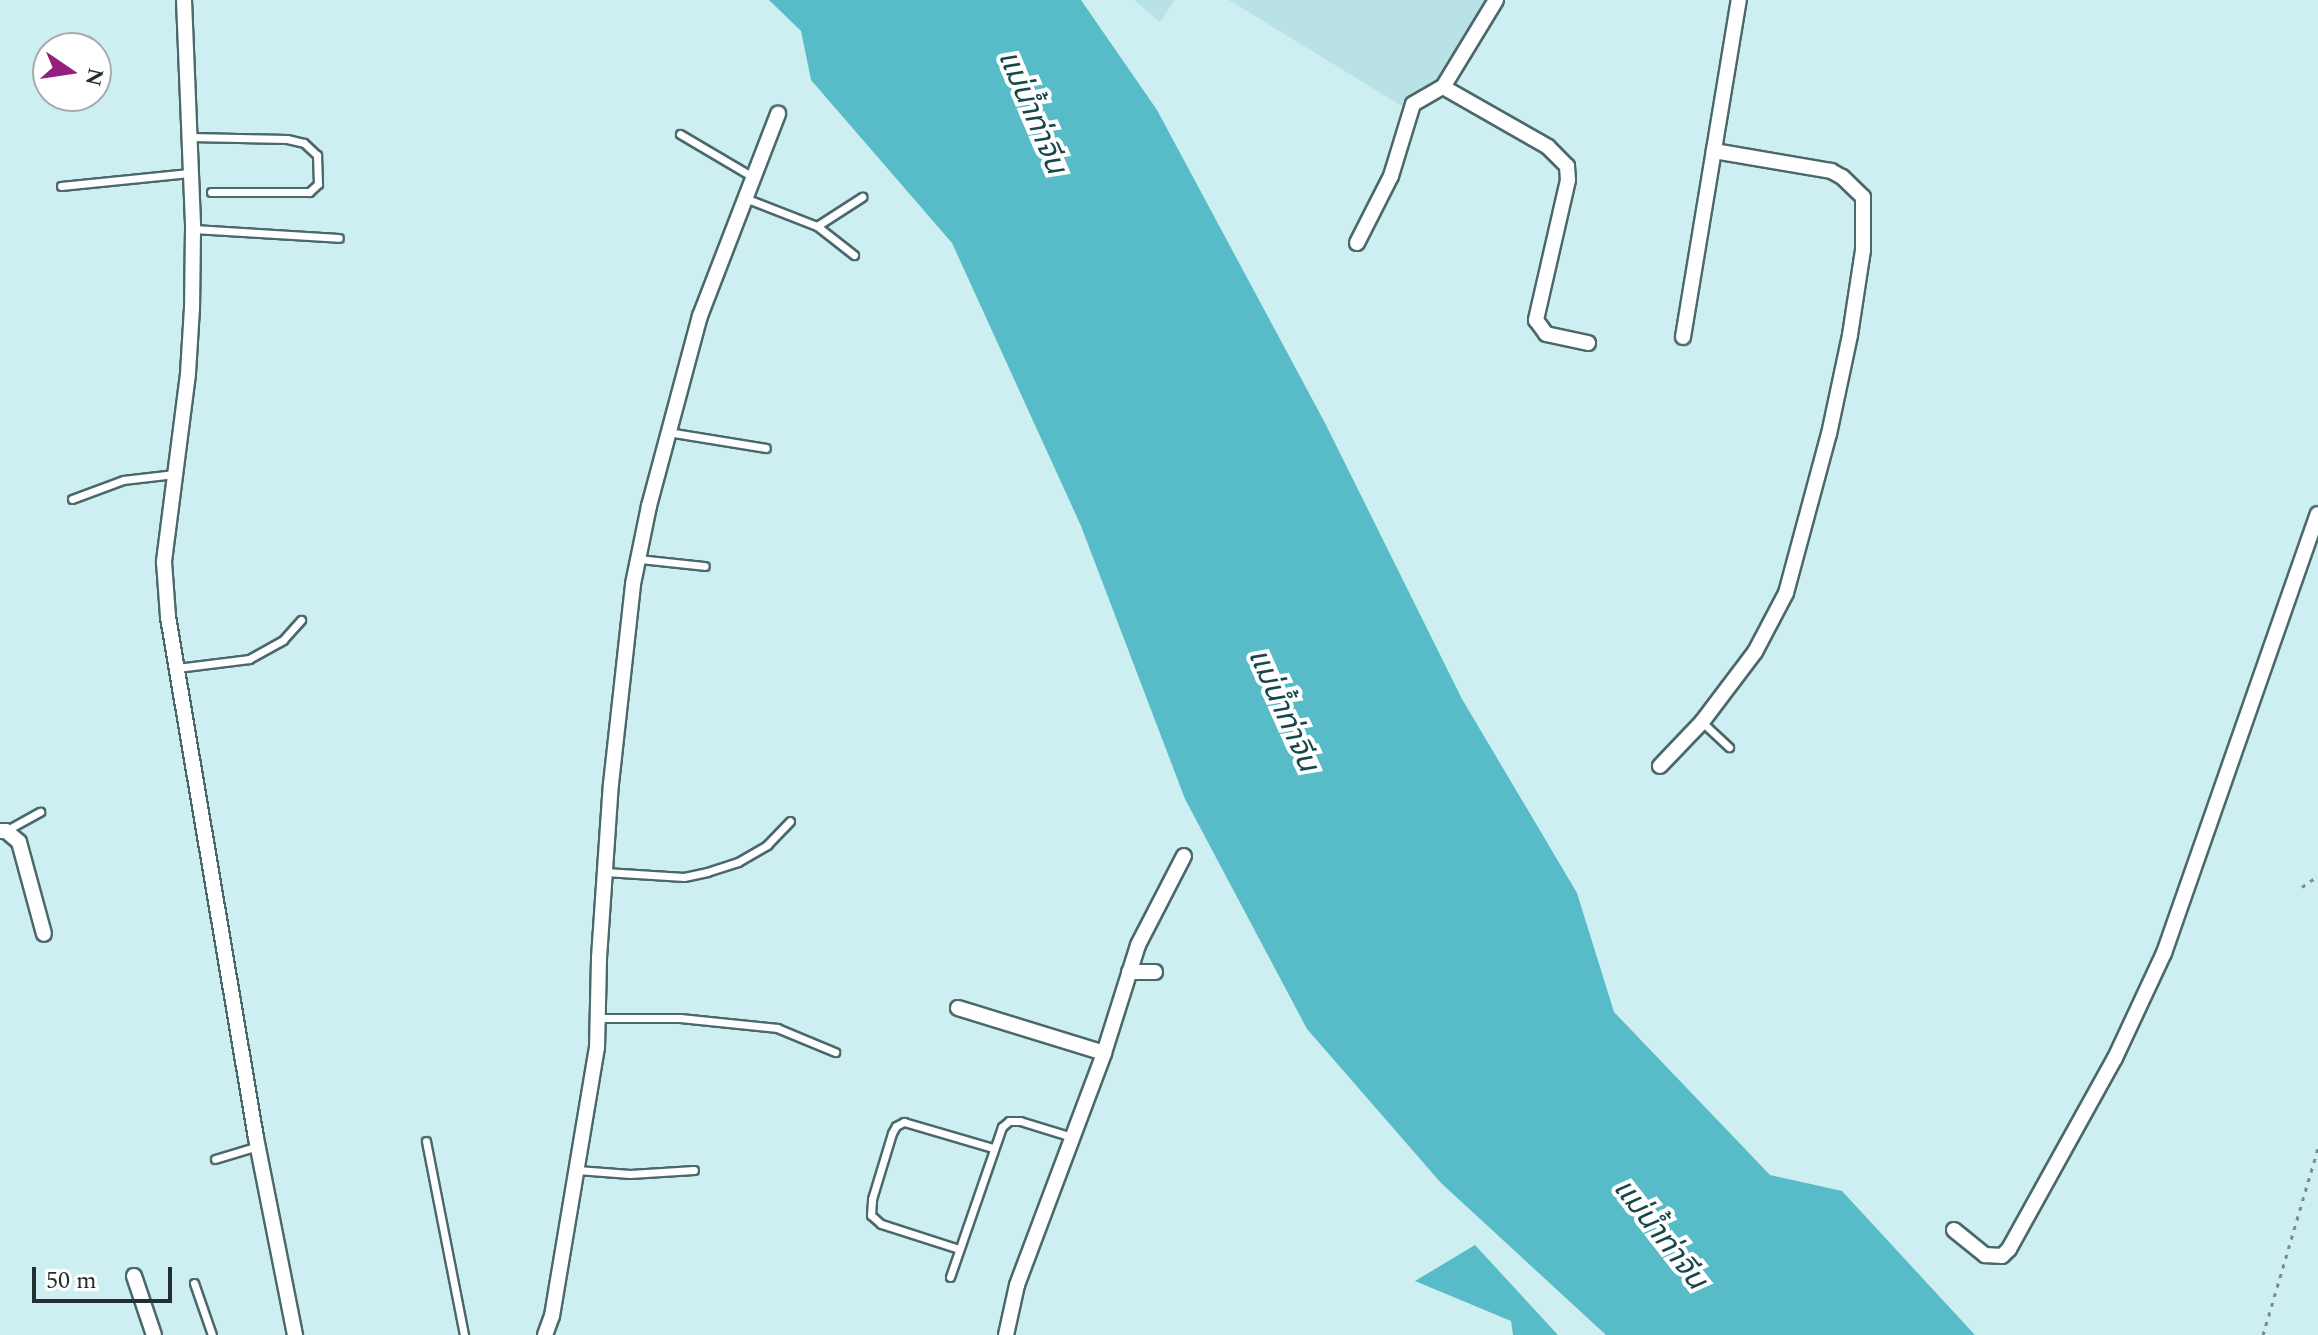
<!DOCTYPE html>
<html>
<head>
<meta charset="utf-8">
<style>
  body { margin:0 }
  #map { position:relative; width:2318px; height:1335px; overflow:hidden; background:#ceeff2; font-family:Spectral,"Noto Sans Thai",serif }
  div>[style] { position:absolute }
  [style*='--x'] { left:calc(var(--x)*1px); top:calc(var(--y)*1px); width:calc(var(--w)*1px); rotate:calc(var(--a)*1deg) }
  .built>* { inset:0; background:#b9e2e7 }
  .water>* { inset:0; background:#57bcc7 }
  .path>* { height:3px; margin-top:-1.5px; transform-origin:0; background:repeating-linear-gradient(90deg,#778e90 0 4px,transparent 0 10px) }
  .roads { filter:drop-shadow(2px 0 #4b686c) drop-shadow(-2px 0 #4b686c) drop-shadow(0 2px #4b686c) drop-shadow(0 -2px #4b686c) }
  .lane>* { height:7px; margin:-3.5px; padding:0 3.5px; transform-origin:3.5px; border-radius:3.5px; background:#fff }
  .street>* { height:14px; margin:-7px; padding:0 7px; transform-origin:7px; border-radius:7px; background:#fff }
  span { translate:-50% -50%; white-space:nowrap; text-align:center; line-height:1.15; -webkit-text-stroke:8px #fff; paint-order:stroke }
  .water-label { font-size:30px; color:#18474b; font-style:italic }
  .north { position:absolute; left:32px; top:32px; width:80px; height:80px; box-sizing:border-box; background:#fff; border:2px solid #a7acad; border-radius:50%; rotate:103deg; font-size:22px; font-weight:700; line-height:32px; text-align:center; color:#233031 }
  .north::after { content:''; display:block; margin:auto; width:28px; height:36px; background:#941f7d; clip-path:polygon(50% 0,100% 100%,50% 72%,0 100%) }
  .scale { position:absolute; left:32px; top:1267px; width:140px; height:36px; box-sizing:border-box; border:4px solid #233031; border-top:0; padding-left:10px; font-size:24px; line-height:28px; white-space:nowrap; color:#233031; -webkit-text-stroke:6px #fff; paint-order:stroke }
</style>
</head>
<body>
<div id="map">
  <div class="built">
    <i style="clip-path:polygon(1134px 0,1175px 0,1160px 22px)"></i>
    <i style="clip-path:polygon(1229px 0,1503px 0,1418px 116px)"></i>
  </div>
  <div class="water">
    <i style="clip-path:polygon(769px 0,1081px 0,1157px 110px,1325px 423px,1462px 699px,1577px 893px,1614px 1012px,1770px 1175px,1842px 1191px,1975px 1335px,1606px 1335px,1441px 1183px,1307px 1029px,1185px 799px,1081px 526px,952px 243px,811px 80px,801px 31px)"></i>
    <i style="clip-path:polygon(1475px 1245px,1558px 1335px,1513px 1335px,1511px 1321px,1415px 1281px)"></i>
  </div>
  <div class="path">
    <i style="--x:2302;--y:887;--w:19;--a:-35"></i>
    <i style="--x:2263;--y:1335;--w:195;--a:-73.6"></i>
  </div>
  <div class="roads">
    <div class="lane">
      <i style="--x:680;--y:134;--w:85;--a:30.5"></i>
      <i style="--x:190;--y:137;--w:97;--a:1.2"></i>
      <i style="--x:287;--y:139;--w:17;--a:13"></i>
      <i style="--x:304;--y:143;--w:18;--a:43"></i>
      <i style="--x:317;--y:155;--w:29;--a:88"></i>
      <i style="--x:318;--y:184;--w:12;--a:138"></i>
      <i style="--x:309;--y:192;--w:98;--a:180"></i>
      <i style="--x:61;--y:186;--w:129;--a:-5.8"></i>
      <i style="--x:745;--y:198;--w:77;--a:21.3"></i>
      <i style="--x:817;--y:226;--w:47;--a:38.1"></i>
      <i style="--x:817;--y:226;--w:54;--a:-32.8"></i>
      <i style="--x:193;--y:229;--w:146;--a:3.5"></i>
      <i style="--x:668;--y:432;--w:99;--a:9.3"></i>
      <i style="--x:72;--y:499;--w:54;--a:-20.4"></i>
      <i style="--x:123;--y:480;--w:52;--a:-6.6"></i>
      <i style="--x:639;--y:559;--w:66;--a:6.1"></i>
      <i style="--x:177;--y:668;--w:73;--a:-7.1"></i>
      <i style="--x:249;--y:659;--w:39;--a:-29"></i>
      <i style="--x:283;--y:640;--w:27;--a:-48"></i>
      <i style="--x:1702;--y:722;--w:37;--a:43"></i>
      <i style="--x:7;--y:830;--w:38;--a:-29"></i>
      <i style="--x:605;--y:872;--w:79;--a:3.6"></i>
      <i style="--x:684;--y:877;--w:24;--a:-12"></i>
      <i style="--x:707;--y:872;--w:33;--a:-18"></i>
      <i style="--x:738;--y:862;--w:34;--a:-30"></i>
      <i style="--x:767;--y:845;--w:33;--a:-46"></i>
      <i style="--x:599;--y:1018;--w:81;--a:0"></i>
      <i style="--x:680;--y:1018;--w:98;--a:5.9"></i>
      <i style="--x:777;--y:1028;--w:63;--a:22.5"></i>
      <i style="--x:426;--y:1141;--w:198;--a:78.9"></i>
      <i style="--x:215;--y:1159;--w:45;--a:-16.8"></i>
      <i style="--x:577;--y:1170;--w:53;--a:4.3"></i>
      <i style="--x:630;--y:1174;--w:64;--a:-3.6"></i>
      <i style="--x:959;--y:1249;--w:82;--a:-162.2"></i>
      <i style="--x:881;--y:1224;--w:13;--a:-138"></i>
      <i style="--x:871;--y:1215;--w:16;--a:-86"></i>
      <i style="--x:872;--y:1199;--w:69;--a:-73.1"></i>
      <i style="--x:892;--y:1133;--w:8;--a:-60"></i>
      <i style="--x:896;--y:1126;--w:9;--a:-27"></i>
      <i style="--x:904;--y:1122;--w:93;--a:16.3"></i>
      <i style="--x:950;--y:1277;--w:159;--a:-70.9"></i>
      <i style="--x:1002;--y:1127;--w:9;--a:-41"></i>
      <i style="--x:1009;--y:1121;--w:11;--a:0"></i>
      <i style="--x:1020;--y:1121;--w:54;--a:17.1"></i>
      <i style="--x:194;--y:1283;--w:55;--a:70.9"></i>
    </div>
    <div class="street">
      <i style="--x:184;--y:0;--w:229;--a:87.7"></i>
      <i style="--x:193;--y:229;--w:79;--a:90.7"></i>
      <i style="--x:192;--y:308;--w:66;--a:93.5"></i>
      <i style="--x:188;--y:374;--w:190;--a:97.3"></i>
      <i style="--x:164;--y:562;--w:55;--a:85.8"></i>
      <i style="--x:168;--y:617;--w:528;--a:80.41"></i>
      <i style="--x:256;--y:1138;--w:201;--a:78.8"></i>
      <i style="--x:1496;--y:0;--w:102;--a:121.3"></i>
      <i style="--x:1443;--y:87;--w:121;--a:29.7"></i>
      <i style="--x:1548;--y:147;--w:27;--a:45"></i>
      <i style="--x:1567;--y:166;--w:14;--a:86"></i>
      <i style="--x:1568;--y:180;--w:144;--a:102.9"></i>
      <i style="--x:1536;--y:320;--w:17;--a:54"></i>
      <i style="--x:1546;--y:334;--w:43;--a:12.1"></i>
      <i style="--x:1357;--y:243;--w:75;--a:-63.1"></i>
      <i style="--x:1391;--y:176;--w:75;--a:-73"></i>
      <i style="--x:1413;--y:104;--w:34;--a:-30"></i>
      <i style="--x:1683;--y:337;--w:342;--a:-80.6"></i>
      <i style="--x:1660;--y:766;--w:61;--a:-46.3"></i>
      <i style="--x:1702;--y:722;--w:88;--a:-52.9"></i>
      <i style="--x:1755;--y:652;--w:67;--a:-62.3"></i>
      <i style="--x:1786;--y:593;--w:165;--a:-74.9"></i>
      <i style="--x:1829;--y:434;--w:101;--a:-78"></i>
      <i style="--x:1850;--y:335;--w:86;--a:-81.3"></i>
      <i style="--x:1863;--y:250;--w:53;--a:-90"></i>
      <i style="--x:1863;--y:197;--w:29;--a:-136"></i>
      <i style="--x:1842;--y:177;--w:13;--a:-151"></i>
      <i style="--x:1831;--y:171;--w:119;--a:-170.3"></i>
      <i style="--x:0;--y:831;--w:6;--a:0"></i>
      <i style="--x:6;--y:831;--w:17;--a:40"></i>
      <i style="--x:19;--y:842;--w:95;--a:74.8"></i>
      <i style="--x:1129;--y:972;--w:26;--a:0"></i>
      <i style="--x:958;--y:1008;--w:153;--a:17.1"></i>
      <i style="--x:1954;--y:1230;--w:40;--a:39"></i>
      <i style="--x:1985;--y:1255;--w:17;--a:3"></i>
      <i style="--x:2002;--y:1256;--w:10;--a:-45"></i>
      <i style="--x:2009;--y:1249;--w:218;--a:-61"></i>
      <i style="--x:2115;--y:1058;--w:116;--a:-65"></i>
      <i style="--x:2164;--y:953;--w:465;--a:-70.7"></i>
      <i style="--x:134;--y:1276;--w:62;--a:71.3"></i>
      <i style="--x:545;--y:1335;--w:20;--a:-70"></i>
      <i style="--x:552;--y:1316;--w:272;--a:-80.5"></i>
      <i style="--x:597;--y:1048;--w:90;--a:-88.7"></i>
      <i style="--x:599;--y:958;--w:174;--a:-86.1"></i>
      <i style="--x:611;--y:784;--w:201;--a:-83.7"></i>
      <i style="--x:633;--y:584;--w:80;--a:-78.4"></i>
      <i style="--x:649;--y:506;--w:197;--a:-75"></i>
      <i style="--x:700;--y:316;--w:217;--a:-68.9"></i>
      <i style="--x:1006;--y:1335;--w:51;--a:-77.6"></i>
      <i style="--x:1017;--y:1285;--w:248;--a:-69.4"></i>
      <i style="--x:1104;--y:1053;--w:113;--a:-72.5"></i>
      <i style="--x:1138;--y:945;--w:100;--a:-62.7"></i>
    </div>
  </div>
  <div class="water-label">
    <span style="left:1032px;top:112px;rotate:67deg">แม่น้ำท่าจีน</span>
    <span style="left:1283px;top:710px;rotate:66deg">แม่น้ำท่าจีน</span>
    <span style="left:1660px;top:1234px;rotate:52deg">แม่น้ำท่าจีน</span>
  </div>
  <div class="north">N</div>
  <div class="scale">50 m</div>
</div>
</body>
</html>
